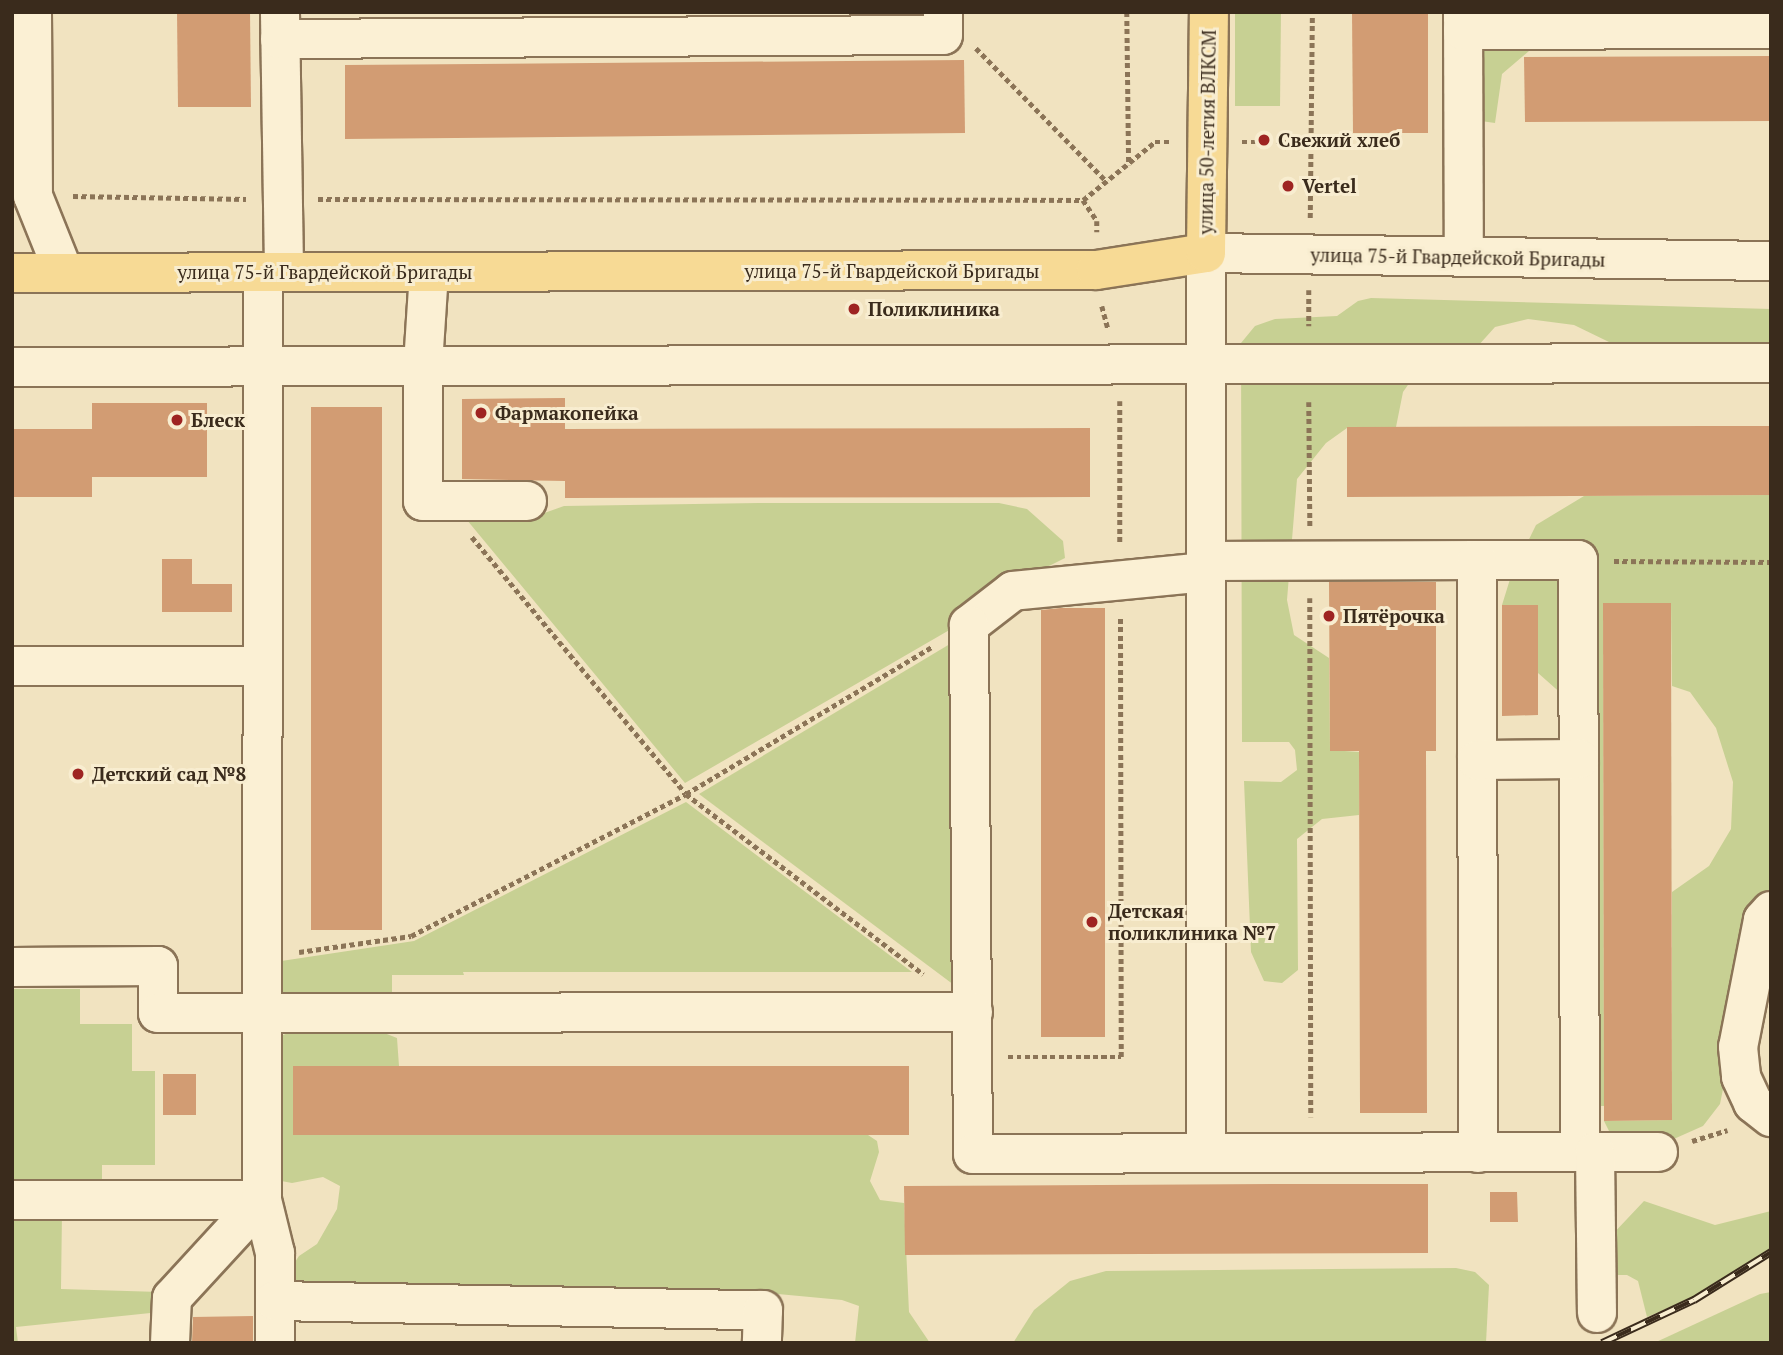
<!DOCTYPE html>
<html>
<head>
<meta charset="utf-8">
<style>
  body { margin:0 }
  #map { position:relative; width:1783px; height:1355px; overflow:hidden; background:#f1e3c0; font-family:"PT Serif",serif }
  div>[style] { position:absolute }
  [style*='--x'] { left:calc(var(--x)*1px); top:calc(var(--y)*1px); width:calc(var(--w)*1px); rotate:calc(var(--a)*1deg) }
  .green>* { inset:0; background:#c7d093 }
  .building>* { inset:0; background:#d29c73 }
  .path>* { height:4.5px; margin-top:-2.25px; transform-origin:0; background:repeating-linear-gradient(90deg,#8b7457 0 5px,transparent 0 8.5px) }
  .roads { filter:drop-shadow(2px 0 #8b7457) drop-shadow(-2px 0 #8b7457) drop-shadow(0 2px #8b7457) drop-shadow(0 -2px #8b7457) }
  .minor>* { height:38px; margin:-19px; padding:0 19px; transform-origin:19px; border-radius:19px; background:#fbf0d4 }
  .major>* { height:38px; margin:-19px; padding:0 19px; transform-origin:19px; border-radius:19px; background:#f7da95 }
  .rail>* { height:8px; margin-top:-4px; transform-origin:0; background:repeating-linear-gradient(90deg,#f8edd0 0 16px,#3a2b1c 0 32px); box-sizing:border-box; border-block:2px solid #3a2b1c }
  .dots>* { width:19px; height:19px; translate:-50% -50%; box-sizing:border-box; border:4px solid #f8edd0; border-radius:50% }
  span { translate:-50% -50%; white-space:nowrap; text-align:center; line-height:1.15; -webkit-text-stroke:6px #f8edd0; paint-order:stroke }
  .street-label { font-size:19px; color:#3a2b1c }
  .poi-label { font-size:19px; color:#3a2b1c; font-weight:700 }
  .left { translate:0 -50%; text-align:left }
  .frame { position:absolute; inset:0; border:14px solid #3a2b1c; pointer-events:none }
</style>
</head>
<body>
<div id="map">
  <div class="green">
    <i style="clip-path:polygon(1235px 12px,1281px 12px,1280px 106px,1235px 106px)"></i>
    <i style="clip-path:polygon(1470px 12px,1605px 49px,1529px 51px,1502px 74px,1495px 123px,1481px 121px)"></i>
    <i style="clip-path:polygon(1371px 298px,1771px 309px,1771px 379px,1635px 377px,1609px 342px,1574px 325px,1528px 319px,1495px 327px,1477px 347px,1431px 352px,1403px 392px,1396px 427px,1347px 428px,1326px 443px,1297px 479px,1287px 600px,1294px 635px,1329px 658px,1330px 750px,1359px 752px,1359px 815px,1322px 819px,1297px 839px,1298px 970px,1282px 983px,1264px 981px,1251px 952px,1244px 781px,1281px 782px,1297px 770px,1295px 750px,1289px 742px,1242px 742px,1241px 343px,1255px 326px,1275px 319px,1337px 316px,1358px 301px)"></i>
    <i style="clip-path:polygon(1771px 495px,1771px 991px,1752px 1017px,1728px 1064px,1720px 1104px,1703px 1126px,1676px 1138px,1628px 1145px,1613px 1139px,1604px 1121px,1672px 1120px,1672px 892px,1709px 866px,1731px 829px,1733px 782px,1716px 728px,1690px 692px,1672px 686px,1671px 603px,1603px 603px,1604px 1106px,1598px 1106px,1572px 703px,1538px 673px,1538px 605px,1502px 605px,1511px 576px,1536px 525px,1584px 496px)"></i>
    <i style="clip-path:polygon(759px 503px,999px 503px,1027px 509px,1063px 541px,1065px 558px,1029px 576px,965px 621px,685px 783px,457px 508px,515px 512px,522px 521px,564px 506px)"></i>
    <i style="clip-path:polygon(965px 635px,958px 988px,699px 794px)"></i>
    <i style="clip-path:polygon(686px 802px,912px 972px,463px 972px,464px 975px,392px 975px,392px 1008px,267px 1009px,268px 963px,414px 941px)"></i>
    <i style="clip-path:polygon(12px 989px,80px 989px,80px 1024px,132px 1024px,132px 1071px,155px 1071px,155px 1165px,102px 1165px,102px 1191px,12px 1191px)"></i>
    <i style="clip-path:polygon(364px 1025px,397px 1038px,399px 1066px,293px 1066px,293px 1135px,868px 1135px,877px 1141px,879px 1152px,870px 1181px,880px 1200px,904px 1203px,909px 1312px,930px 1343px,855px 1343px,859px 1306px,842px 1300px,726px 1289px,314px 1289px,298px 1285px,291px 1268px,299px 1256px,317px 1244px,337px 1209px,340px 1186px,323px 1177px,292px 1183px,276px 1180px,281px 1036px,302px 1027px)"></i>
    <i style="clip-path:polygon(1644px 1201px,1715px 1225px,1771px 1211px,1771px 1249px,1687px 1300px,1647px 1317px,1638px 1281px,1627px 1275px,1612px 1275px,1610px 1237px)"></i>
    <i style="clip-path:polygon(12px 1212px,62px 1213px,61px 1289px,160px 1292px,160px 1312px,16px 1327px,18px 1343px,12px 1343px)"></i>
    <i style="clip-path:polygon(1456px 1268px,1475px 1272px,1489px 1285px,1486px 1343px,1013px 1343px,1034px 1310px,1070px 1281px,1106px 1271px)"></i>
    <i style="clip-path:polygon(1771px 1292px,1771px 1343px,1654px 1343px,1760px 1294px)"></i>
  </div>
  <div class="building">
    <i style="clip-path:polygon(177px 12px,250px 12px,251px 107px,178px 107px)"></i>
    <i style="clip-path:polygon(1352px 12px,1428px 12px,1428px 133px,1353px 133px)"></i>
    <i style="clip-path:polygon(1771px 56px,1771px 121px,1525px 122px,1524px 57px)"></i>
    <i style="clip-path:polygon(964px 60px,965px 133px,345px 139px,345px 65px)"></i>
    <i style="clip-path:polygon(565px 398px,565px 429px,1090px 428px,1090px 497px,565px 498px,565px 481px,462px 479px,462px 399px)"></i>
    <i style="clip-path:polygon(92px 403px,207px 403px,207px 477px,92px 477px,92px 497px,12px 497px,12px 429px,92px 429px)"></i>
    <i style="clip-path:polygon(311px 407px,382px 407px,382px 930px,311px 930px)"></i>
    <i style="clip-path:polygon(1708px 426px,1771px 426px,1771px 495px,1347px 497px,1347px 427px)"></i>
    <i style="clip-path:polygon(162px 559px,192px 559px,192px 584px,232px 584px,232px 612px,162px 612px)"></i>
    <i style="clip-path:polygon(1329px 582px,1436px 582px,1436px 751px,1426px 751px,1427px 1113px,1360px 1113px,1359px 751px,1330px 751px)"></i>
    <i style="clip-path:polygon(1603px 603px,1671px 603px,1672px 1120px,1604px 1121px)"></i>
    <i style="clip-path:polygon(1502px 605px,1538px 605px,1538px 715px,1502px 716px)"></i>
    <i style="clip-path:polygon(1061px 608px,1105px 608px,1105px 1037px,1041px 1037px,1041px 610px)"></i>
    <i style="clip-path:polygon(293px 1066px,909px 1066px,909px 1135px,293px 1135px)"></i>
    <i style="clip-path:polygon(163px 1074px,196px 1074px,196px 1115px,163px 1115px)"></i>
    <i style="clip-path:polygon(1275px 1184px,1428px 1184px,1428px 1253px,905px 1255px,904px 1186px)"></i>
    <i style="clip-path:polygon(1490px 1192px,1517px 1192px,1518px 1222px,1490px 1222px)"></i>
    <i style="clip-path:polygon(253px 1316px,253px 1343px,192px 1343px,193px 1317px)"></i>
  </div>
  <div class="path">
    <i style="--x:1127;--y:12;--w:153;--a:89.3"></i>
    <i style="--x:976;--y:48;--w:187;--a:45.6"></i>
    <i style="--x:1242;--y:142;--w:70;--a:0"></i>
    <i style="--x:73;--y:196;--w:173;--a:1"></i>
    <i style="--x:318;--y:199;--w:765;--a:0.07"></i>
    <i style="--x:1083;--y:200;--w:92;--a:-38.9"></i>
    <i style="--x:1155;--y:142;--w:15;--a:0"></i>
    <i style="--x:1083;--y:200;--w:25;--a:56"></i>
    <i style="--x:1097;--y:221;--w:11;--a:90"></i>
    <i style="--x:1310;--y:218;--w:206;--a:-89.4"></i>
    <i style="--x:1309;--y:290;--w:36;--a:90"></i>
    <i style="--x:1102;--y:306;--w:23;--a:75"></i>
    <i style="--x:1120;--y:401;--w:142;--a:90"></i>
    <i style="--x:1309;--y:402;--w:124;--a:89.5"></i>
    <i style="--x:472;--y:537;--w:334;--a:50.2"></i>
    <i style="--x:686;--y:794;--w:298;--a:37.2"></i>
    <i style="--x:1614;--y:561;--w:157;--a:0.4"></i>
    <i style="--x:1310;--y:598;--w:519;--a:89.89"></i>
    <i style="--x:299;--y:952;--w:113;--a:-8.1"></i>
    <i style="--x:411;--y:936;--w:309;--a:-27.3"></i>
    <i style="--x:686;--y:794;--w:287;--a:-30.9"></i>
    <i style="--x:1008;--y:1057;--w:113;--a:0"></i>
    <i style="--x:1121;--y:1057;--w:439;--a:-90.1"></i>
    <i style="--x:1692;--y:1141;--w:37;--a:-17"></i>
  </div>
  <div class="roads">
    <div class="minor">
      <i style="--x:32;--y:12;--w:184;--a:89.7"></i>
      <i style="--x:33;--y:196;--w:83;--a:68.1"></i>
      <i style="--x:1463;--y:12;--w:245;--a:89.8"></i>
      <i style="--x:280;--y:14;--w:258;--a:89.1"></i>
      <i style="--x:1463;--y:30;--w:308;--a:-0.2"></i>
      <i style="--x:280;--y:39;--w:663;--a:-0.35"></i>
      <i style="--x:943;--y:35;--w:23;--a:-90"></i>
      <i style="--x:429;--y:272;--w:94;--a:93.7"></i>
      <i style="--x:423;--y:366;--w:135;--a:90"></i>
      <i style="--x:423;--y:501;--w:104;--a:0"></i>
      <i style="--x:263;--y:273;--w:927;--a:90.06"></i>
      <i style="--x:262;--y:1200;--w:55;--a:76.2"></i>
      <i style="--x:275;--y:1253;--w:90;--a:90"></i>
      <i style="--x:12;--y:367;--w:1759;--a:-0.13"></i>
      <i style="--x:1477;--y:560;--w:101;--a:0"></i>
      <i style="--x:1578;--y:560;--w:592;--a:89.81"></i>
      <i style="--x:1580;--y:1152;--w:78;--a:0"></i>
      <i style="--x:1206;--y:561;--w:271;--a:-0.2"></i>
      <i style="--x:1477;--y:560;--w:593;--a:89.9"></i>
      <i style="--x:1206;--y:572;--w:194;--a:174.4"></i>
      <i style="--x:1013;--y:591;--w:56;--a:142.3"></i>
      <i style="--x:969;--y:625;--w:529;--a:89.57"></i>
      <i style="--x:973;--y:1154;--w:607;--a:-0.19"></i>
      <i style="--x:12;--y:666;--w:251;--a:0"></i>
      <i style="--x:1477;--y:760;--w:102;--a:-0.6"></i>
      <i style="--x:1771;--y:911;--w:12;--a:132"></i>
      <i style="--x:1763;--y:920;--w:129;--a:101.1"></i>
      <i style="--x:1738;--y:1047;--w:30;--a:84"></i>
      <i style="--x:1741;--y:1077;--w:29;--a:65"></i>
      <i style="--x:1753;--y:1103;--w:23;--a:38"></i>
      <i style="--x:12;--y:967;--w:146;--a:-0.4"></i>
      <i style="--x:158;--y:966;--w:47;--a:90"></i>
      <i style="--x:158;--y:1013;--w:815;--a:-0.07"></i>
      <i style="--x:1595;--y:1152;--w:161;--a:89.3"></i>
      <i style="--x:1206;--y:1153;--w:900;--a:-90"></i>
      <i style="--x:1206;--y:253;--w:565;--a:0.81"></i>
      <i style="--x:12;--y:1200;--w:250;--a:0"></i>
      <i style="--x:275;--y:1301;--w:488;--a:1.1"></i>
      <i style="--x:763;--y:1310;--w:33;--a:92"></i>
      <i style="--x:170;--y:1343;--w:45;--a:-87.5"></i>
      <i style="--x:172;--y:1298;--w:133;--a:-47.4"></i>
    </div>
    <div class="major">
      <i style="--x:12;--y:273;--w:1084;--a:-0.16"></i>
      <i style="--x:1096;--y:270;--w:111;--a:-8.8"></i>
      <i style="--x:1206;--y:253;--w:241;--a:-89.3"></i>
    </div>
  </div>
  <div class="rail">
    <i style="--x:1602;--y:1343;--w:102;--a:-25.1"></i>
    <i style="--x:1694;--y:1300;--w:91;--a:-31.9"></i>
  </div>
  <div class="dots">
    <i style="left:1264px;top:140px;background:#9e2422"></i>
    <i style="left:1288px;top:186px;background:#9e2422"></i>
    <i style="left:854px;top:309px;background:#9e2422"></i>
    <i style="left:481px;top:413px;background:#9e2422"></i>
    <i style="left:177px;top:420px;background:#9e2422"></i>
    <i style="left:1329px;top:616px;background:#9e2422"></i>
    <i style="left:78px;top:774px;background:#9e2422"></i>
    <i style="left:1092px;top:922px;background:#9e2422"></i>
  </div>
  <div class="street-label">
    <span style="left:1207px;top:132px;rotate:-89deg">улица 50-летия ВЛКСМ</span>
    <span style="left:1458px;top:257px;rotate:1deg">улица 75-й Гвардейской Бригады</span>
    <span style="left:892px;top:271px">улица 75-й Гвардейской Бригады</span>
    <span style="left:325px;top:272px">улица 75-й Гвардейской Бригады</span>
  </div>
  <div class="poi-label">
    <span class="left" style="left:1278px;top:140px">Свежий хлеб</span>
    <span class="left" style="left:1302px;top:186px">Vertel</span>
    <span class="left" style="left:868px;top:309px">Поликлиника</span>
    <span class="left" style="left:495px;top:413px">Фармакопейка</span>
    <span class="left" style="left:191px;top:420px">Блеск</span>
    <span class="left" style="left:1343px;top:616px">Пятёрочка</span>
    <span class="left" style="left:92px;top:774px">Детский сад №8</span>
    <span class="left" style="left:1108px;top:922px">Детская<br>поликлиника №7</span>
  </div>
  <div class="frame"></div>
</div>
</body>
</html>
